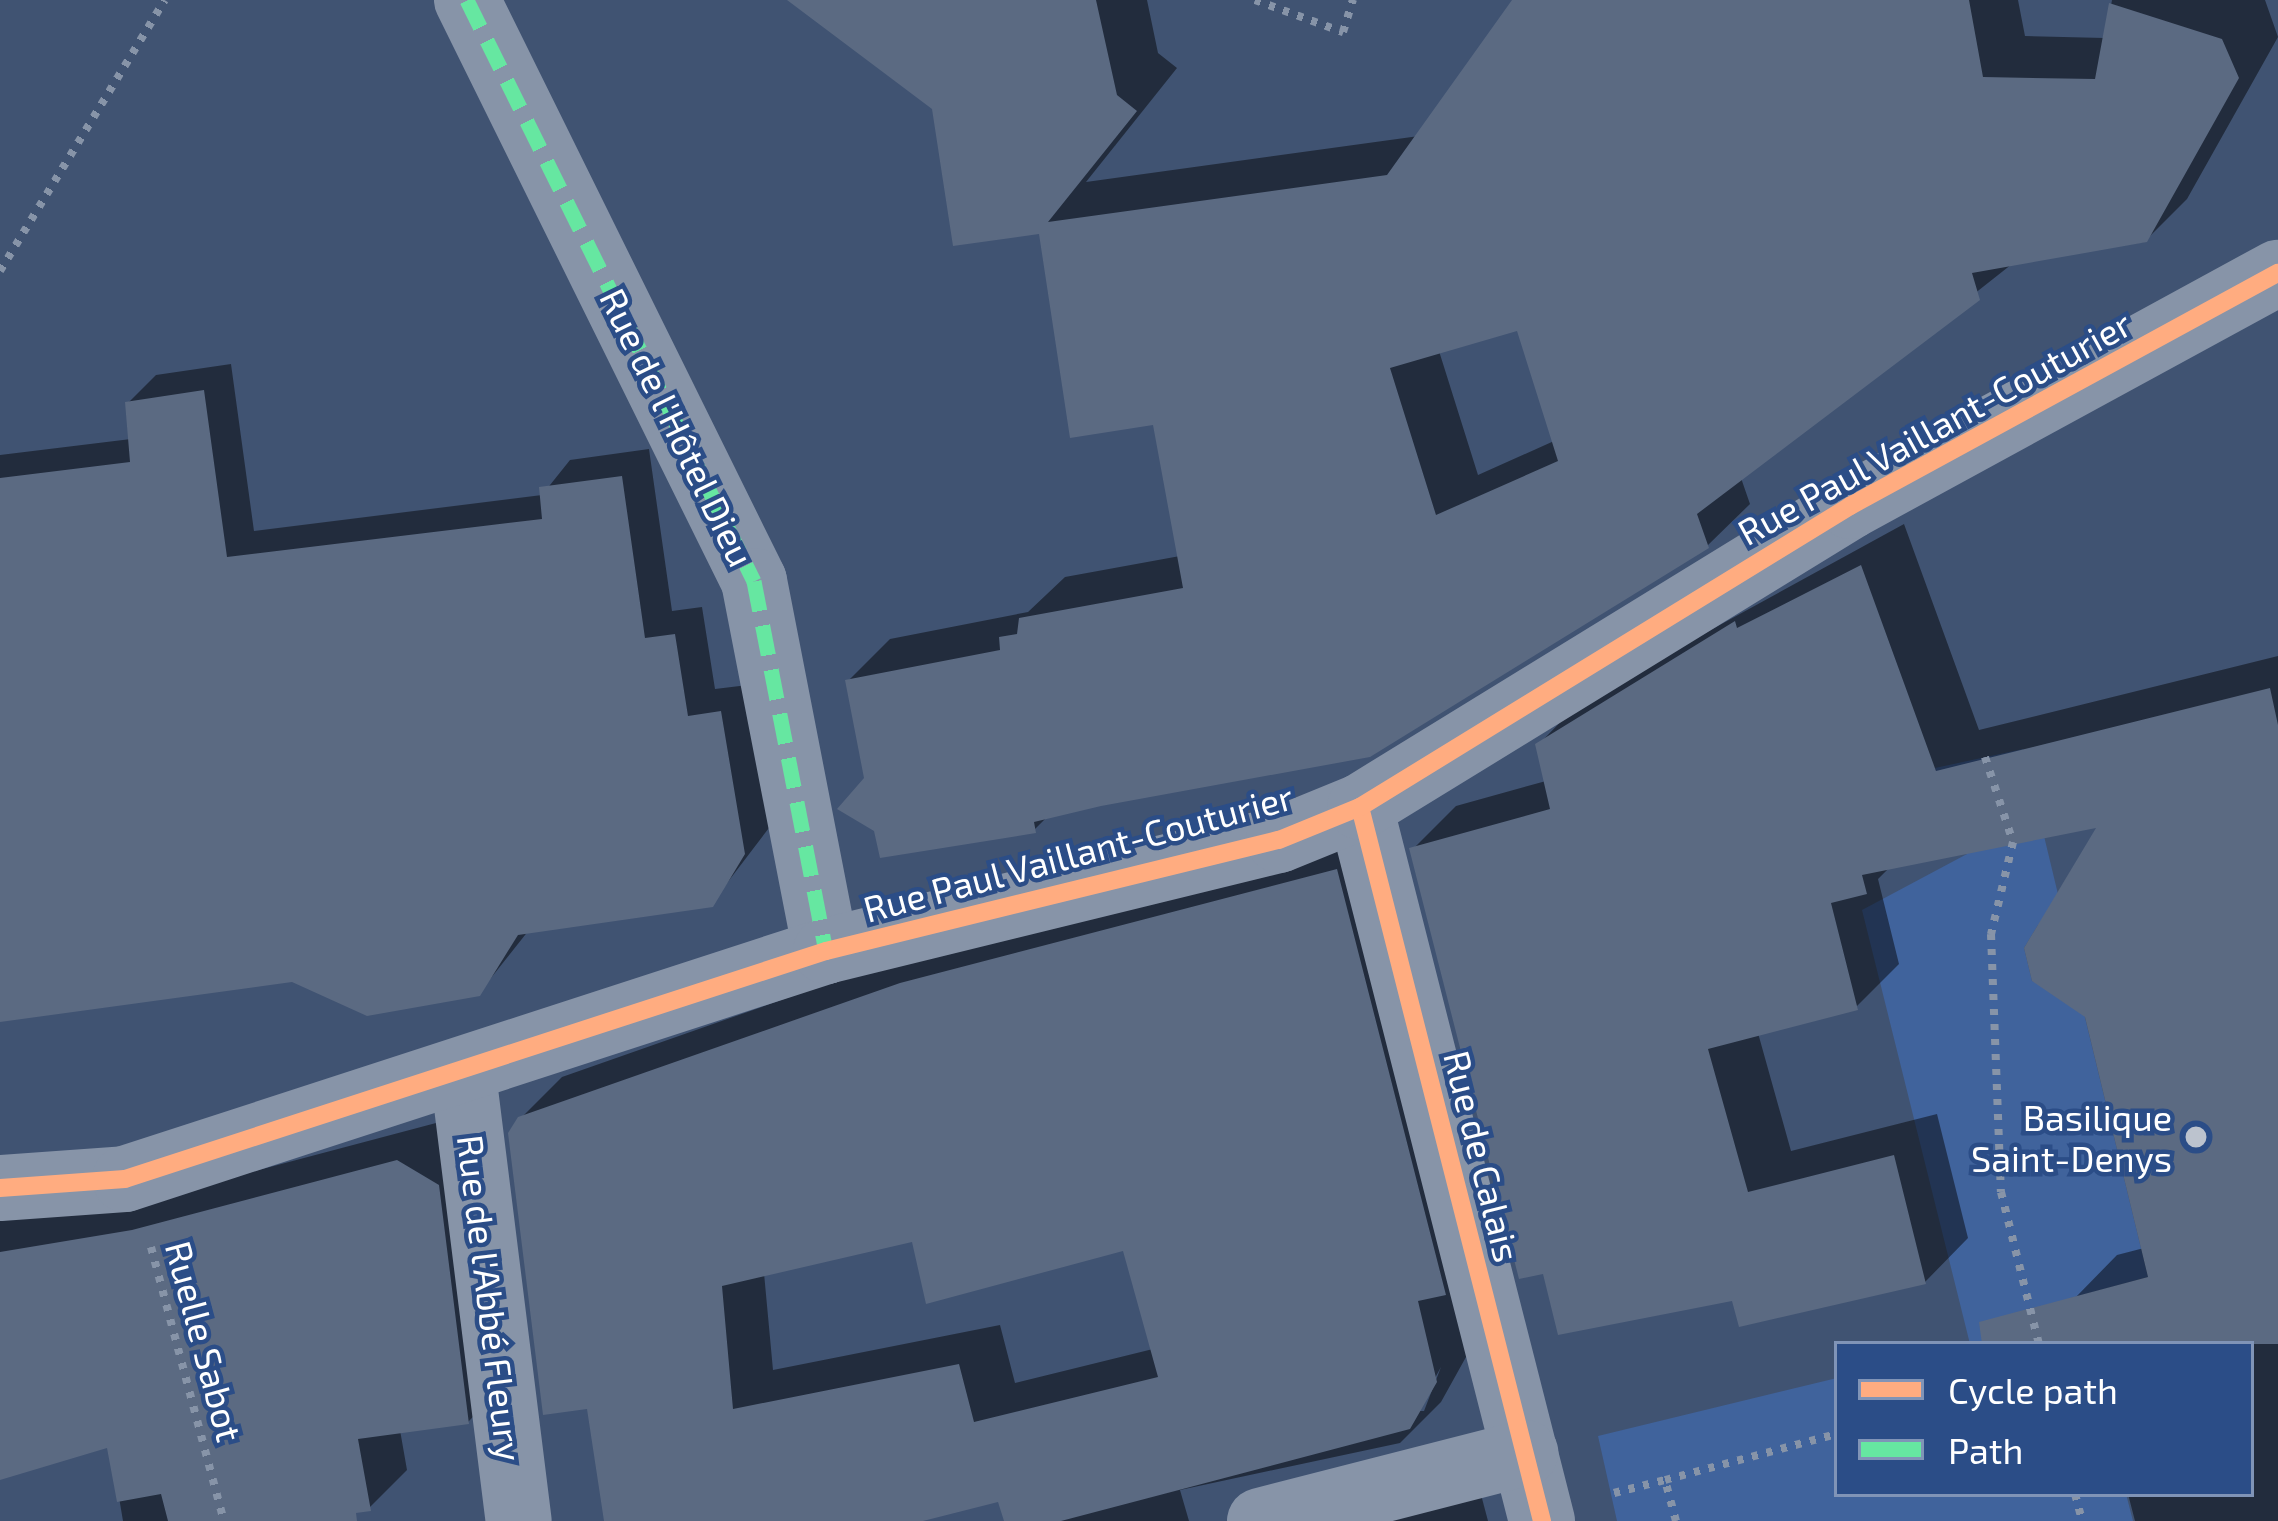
<!DOCTYPE html>
<html>
<head>
<meta charset="utf-8">
<style>
  body { margin:0 }
  #map { position:relative; width:2278px; height:1521px; overflow:hidden; background:#405372; font-family:"Exo 2",sans-serif }
  div>[style] { position:absolute }
  [style*='--x'] { left:calc(var(--x)*1px); top:calc(var(--y)*1px); width:calc(var(--w)*1px); rotate:calc(var(--a)*1deg) }
  .green>* { inset:0; background:#40639c }
  .shadow>* { inset:0; background:#0007 }
  .building>* { inset:0; background:#5b6a82 }
  .path>* { height:8px; margin-top:-4px; transform-origin:0; background:repeating-linear-gradient(90deg,#8794a8 0 6px,transparent 0 15px) }
  .street>* { height:66px; margin:-33px; padding:0 33px; transform-origin:33px; border-radius:33px; background:#8794a8 }
  .quiet>* { height:15px; margin-top:-7.5px; transform-origin:0; background:repeating-linear-gradient(90deg,#66e7a1 0 30px,transparent 0 45px) }
  .cycleway>* { height:18px; margin:-9px; padding:0 9px; transform-origin:9px; border-radius:9px; background:#ffac80 }
  .dots>* { width:33px; height:33px; translate:-50% -50%; box-sizing:border-box; border:6px solid #2b4d87; border-radius:50% }
  span { translate:-50% -50%; white-space:nowrap; text-align:center; line-height:1.15; -webkit-text-stroke:9px #2b4d87; paint-order:stroke }
  .street-label { font-size:36px; color:#fff }
  .poi-label { font-size:36px; color:#fff }
  .right { translate:-100% -50%; text-align:right }
  .legend { position:absolute; left:1834px; top:1341px; width:420px; height:156px; box-sizing:border-box; background:#2b4d87; border:3px solid #8094b7; margin:0; padding:15px 21px; list-style:none; font-size:36px; color:#fff }
  .legend li { display:flex; align-items:center; gap:24px; height:60px }
  .legend b { width:60px; border:3px solid #8094b7 }
</style>
</head>
<body>
<div id="map">
  <div class="green">
    <i style="clip-path:polygon(2023px 749px,2064px 919px,2038px 925px,2024px 948px,2032px 981px,2079px 993px,2148px 1277px,2071px 1298px,2083px 1344px,1970px 1344px,1862px 910px,1967px 854px,1935px 768px)"></i>
    <i style="clip-path:polygon(1837px 1378px,1837px 1494px,2126px 1494px,2133px 1521px,1617px 1521px,1598px 1436px)"></i>
  </div>
  <div class="shadow">
    <i style="clip-path:polygon(evenodd,794px 0,1147px 0,1158px 53px,1177px 68px,1086px 182px,1419px 136px,1520px 0,2018px 0,2025px 36px,2105px 38px,2112px 0,2265px 0,2278px 37px,2187px 199px,2144px 242px,2012px 264px,1741px 478px,1750px 504px,1707px 546px,1049px 815px,1034px 830px,867px 779px,848px 681px,890px 639px,1028px 612px,1065px 577px,1180px 556px,1156px 421px,1042px 230px,934px 108px,794px 0,1519px 327px,1554px 441px,1478px 475px,1439px 351px,1519px 327px)"></i>
    <i style="clip-path:polygon(231px 364px,254px 531px,542px 495px,570px 460px,649px 449px,672px 611px,702px 607px,715px 689px,748px 685px,772px 824px,711px 904px,529px 930px,479px 993px,292px 979px,0 1019px,0 455px,131px 439px,128px 403px,156px 375px)"></i>
    <i style="clip-path:polygon(1904px 524px,1979px 730px,2278px 656px,2278px 1521px,2135px 1521px,2128px 1494px,2251px 1494px,2251px 1344px,2087px 1344px,2074px 1299px,2117px 1255px,2144px 1248px,2102px 824px,1891px 866px,1878px 879px,1899px 964px,1856px 1007px,1758px 1033px,1791px 1151px,1937px 1114px,1968px 1238px,1925px 1282px,1734px 1297px,1545px 1270px,1413px 849px,1456px 806px,1546px 781px,1538px 745px,1581px 701px)"></i>
    <i style="clip-path:polygon(evenodd,1378px 830px,1476px 1339px,1441px 1402px,1400px 1443px,1180px 1490px,1189px 1521px,1007px 1521px,1000px 1499px,910px 1521px,607px 1521px,589px 1406px,520px 1119px,562px 1077px,944px 943px,1378px 830px,914px 1239px,1125px 1248px,1153px 1349px,1015px 1383px,1000px 1325px,773px 1370px,764px 1273px,914px 1239px,1378px 830px,1441px 1367px,1424px 1411px,1417px 1411px,1441px 1367px)"></i>
    <i style="clip-path:polygon(436px 1123px,476px 1148px,505px 1384px,468px 1422px,400px 1430px,407px 1470px,369px 1508px,326px 1516px,336px 1521px,123px 1521px,110px 1444px,0 1476px,0 1221px,172px 1193px)"></i>
    <i style="clip-path:polygon(1479px 1487px,1488px 1521px,1349px 1521px)"></i>
  </div>
  <div class="building">
    <i style="clip-path:polygon(evenodd,787px 0,1096px 0,1117px 95px,1137px 111px,1048px 222px,1387px 175px,1512px 0,1969px 0,1983px 77px,2095px 79px,2109px 3px,2222px 39px,2239px 78px,2147px 242px,1972px 273px,1980px 300px,1697px 514px,1709px 548px,1370px 757px,1101px 806px,1034px 822px,1036px 833px,880px 858px,874px 831px,837px 809px,864px 778px,845px 680px,1000px 650px,999px 637px,1017px 634px,1019px 618px,1183px 588px,1153px 425px,1070px 438px,1039px 234px,953px 246px,932px 109px,787px 0,1517px 331px,1558px 461px,1436px 515px,1390px 368px,1517px 331px)"></i>
    <i style="clip-path:polygon(204px 390px,227px 557px,542px 519px,539px 487px,622px 476px,645px 638px,675px 634px,688px 716px,721px 711px,745px 854px,713px 907px,518px 935px,480px 996px,367px 1016px,292px 982px,0 1022px,0 478px,130px 462px,125px 402px)"></i>
    <i style="clip-path:polygon(1861px 565px,1936px 771px,2270px 688px,2278px 725px,2278px 1344px,1982px 1344px,1979px 1322px,2148px 1277px,2085px 1017px,2032px 981px,2024px 948px,2096px 828px,1862px 875px,1867px 894px,1831px 903px,1858px 1010px,1708px 1049px,1748px 1192px,1894px 1155px,1926px 1284px,1739px 1327px,1732px 1301px,1558px 1335px,1543px 1274px,1519px 1279px,1409px 848px,1550px 809px,1535px 744px,1735px 621px,1737px 628px)"></i>
    <i style="clip-path:polygon(evenodd,1337px 869px,1446px 1295px,1418px 1301px,1437px 1382px,1410px 1429px,1061px 1521px,1004px 1521px,998px 1502px,923px 1521px,604px 1521px,587px 1409px,543px 1415px,508px 1133px,518px 1117px,900px 983px,1337px 869px,912px 1242px,926px 1304px,1123px 1251px,1158px 1377px,974px 1422px,959px 1364px,733px 1409px,722px 1286px,912px 1242px)"></i>
    <i style="clip-path:polygon(397px 1160px,439px 1185px,469px 1424px,358px 1439px,371px 1511px,356px 1513px,357px 1521px,168px 1521px,161px 1494px,117px 1502px,107px 1448px,0 1480px,0 1252px,132px 1230px)"></i>
  </div>
  <div class="path">
    <i style="--x:1255;--y:0;--w:94;--a:20"></i>
    <i style="--x:1343;--y:32;--w:34;--a:-73"></i>
    <i style="--x:0;--y:271;--w:317;--a:-58.7"></i>
    <i style="--x:1985;--y:757;--w:89;--a:71.8"></i>
    <i style="--x:2013;--y:842;--w:95;--a:103.4"></i>
    <i style="--x:1991;--y:934;--w:258;--a:87.8"></i>
    <i style="--x:2001;--y:1192;--w:157;--a:76"></i>
    <i style="--x:151;--y:1247;--w:284;--a:75.1"></i>
    <i style="--x:1614;--y:1493;--w:53;--a:-14.3"></i>
    <i style="--x:2075;--y:1494;--w:28;--a:75"></i>
    <i style="--x:1676;--y:1521;--w:42;--a:-105"></i>
    <i style="--x:1665;--y:1480;--w:178;--a:-15"></i>
  </div>
  <div class="street">
    <i style="--x:467;--y:0;--w:648;--a:63.71"></i>
    <i style="--x:754;--y:581;--w:377;--a:79"></i>
    <i style="--x:1360;--y:807;--w:737;--a:75.7"></i>
    <i style="--x:463;--y:1074;--w:450;--a:82.9"></i>
    <i style="--x:0;--y:1188;--w:125;--a:-4.1"></i>
    <i style="--x:125;--y:1179;--w:737;--a:-18.02"></i>
    <i style="--x:826;--y:951;--w:466;--a:-13.8"></i>
    <i style="--x:1279;--y:840;--w:87;--a:-22.2"></i>
    <i style="--x:1360;--y:807;--w:575;--a:-31.56"></i>
    <i style="--x:1850;--y:506;--w:487;--a:-28.6"></i>
    <i style="--x:1260;--y:1521;--w:274;--a:-14.4"></i>
  </div>
  <div class="quiet">
    <i style="--x:467;--y:0;--w:648;--a:63.71"></i>
    <i style="--x:754;--y:581;--w:377;--a:79"></i>
  </div>
  <div class="cycleway">
    <i style="--x:1360;--y:807;--w:737;--a:75.7"></i>
    <i style="--x:0;--y:1188;--w:125;--a:-4.1"></i>
    <i style="--x:125;--y:1179;--w:737;--a:-18.02"></i>
    <i style="--x:826;--y:951;--w:466;--a:-13.8"></i>
    <i style="--x:1279;--y:840;--w:87;--a:-22.2"></i>
    <i style="--x:1360;--y:807;--w:575;--a:-31.56"></i>
    <i style="--x:1850;--y:506;--w:487;--a:-28.6"></i>
  </div>
  <div class="dots">
    <i style="left:2196px;top:1137px;background:#bcc3ce"></i>
  </div>
  <div class="street-label">
    <span style="left:678px;top:427px;rotate:64deg">Rue de l'Hôtel Dieu</span>
    <span style="left:1934px;top:427px;rotate:-29deg">Rue Paul Vaillant-Couturier</span>
    <span style="left:1078px;top:852px;rotate:-15deg">Rue Paul Vaillant-Couturier</span>
    <span style="left:1483px;top:1156px;rotate:76deg">Rue de Calais</span>
    <span style="left:491px;top:1298px;rotate:83deg">Rue de l'Abbé Fleury</span>
    <span style="left:205px;top:1341px;rotate:75deg">Ruelle Sabot</span>
  </div>
  <div class="poi-label">
    <span class="right" style="left:2172px;top:1137px">Basilique<br>Saint-Denys</span>
  </div>
  <ul class="legend">
  <li><b style="height:15px;background:#ffac80"></b>Cycle path</li>
  <li><b style="height:15px;background:#66e7a1"></b>Path</li>
  </ul>
</div>
</body>
</html>
